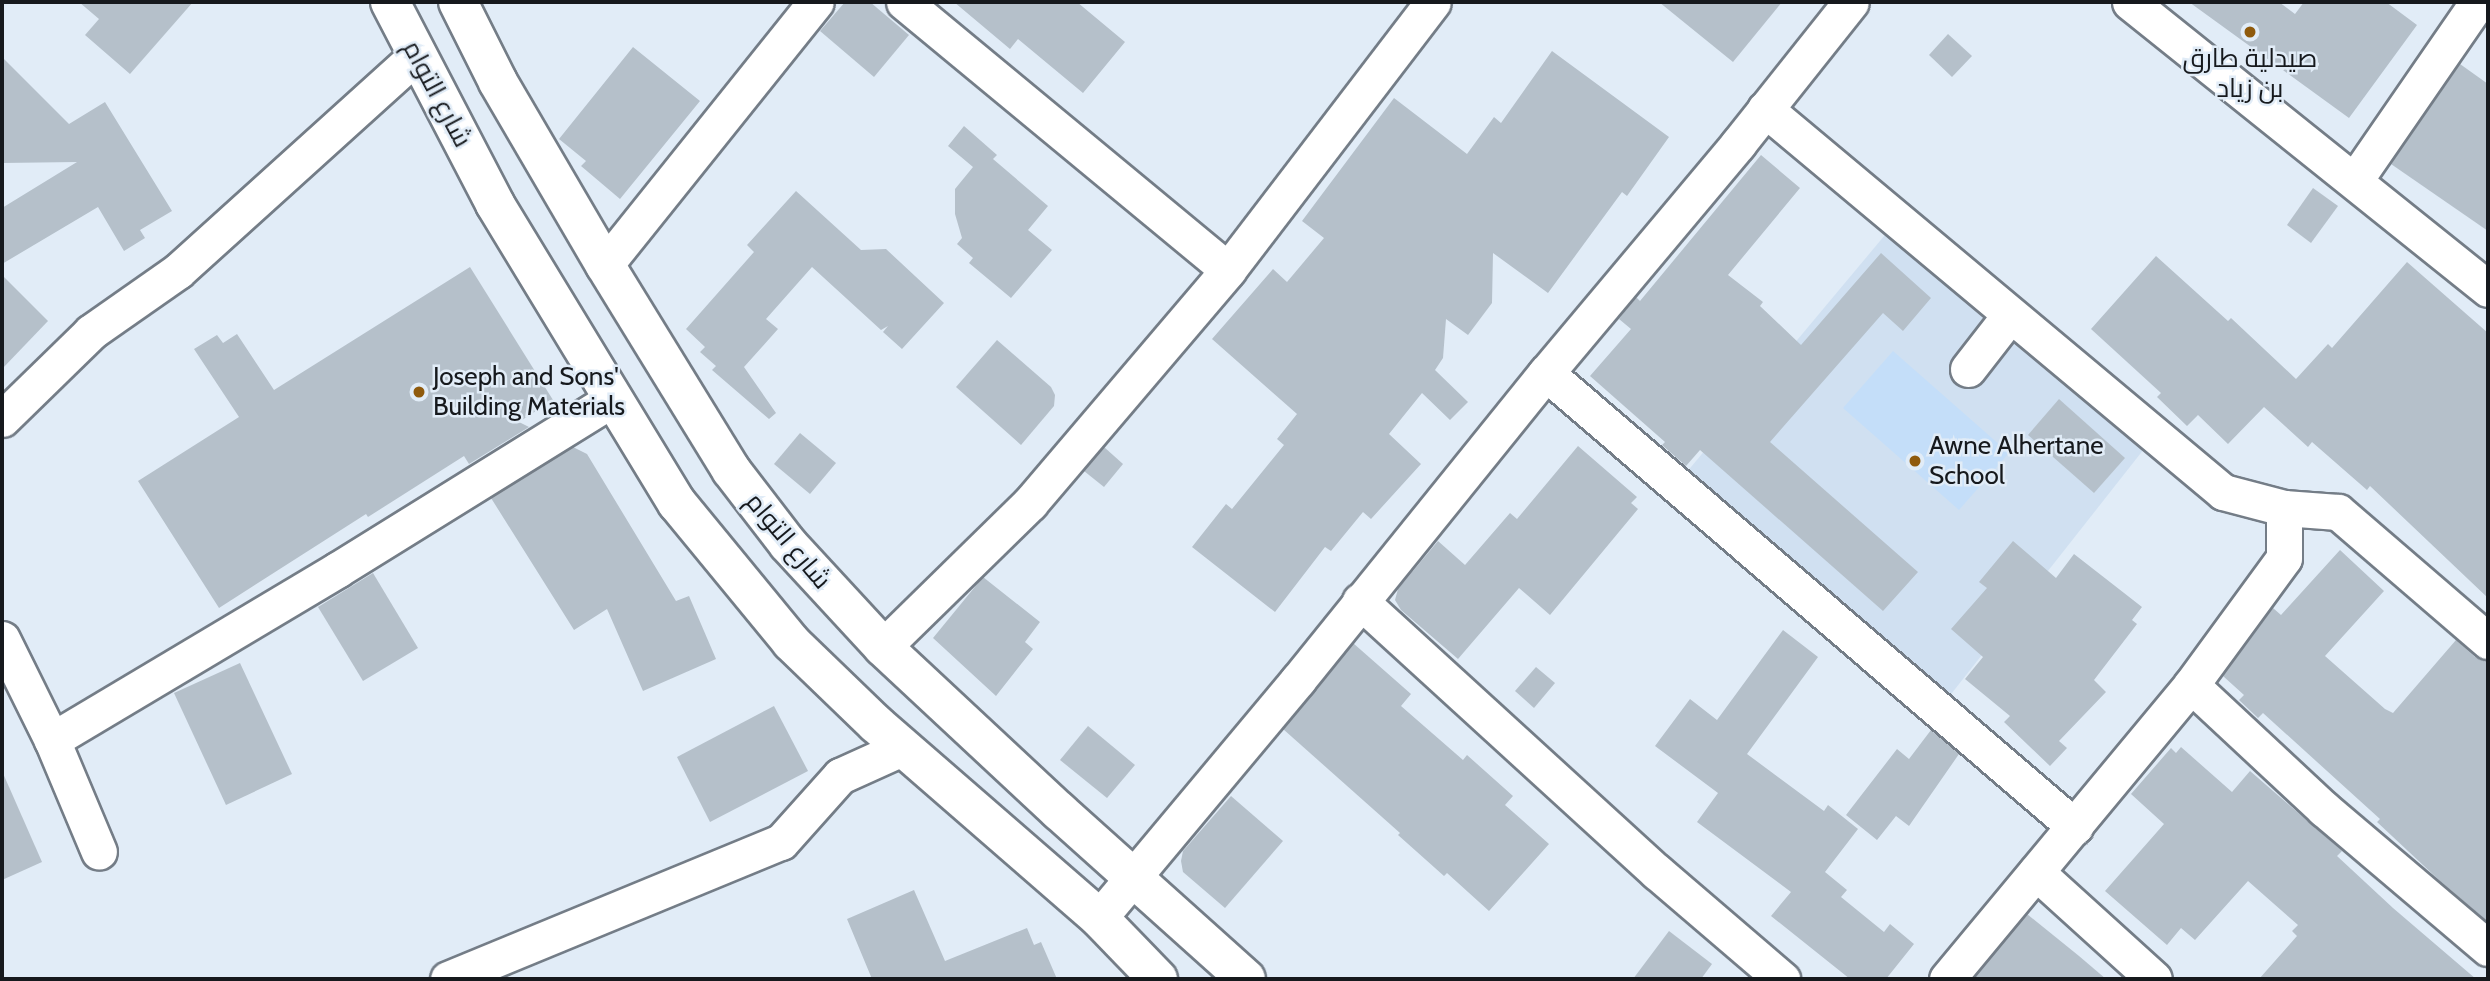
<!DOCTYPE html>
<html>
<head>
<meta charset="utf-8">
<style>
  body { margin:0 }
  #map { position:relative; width:2490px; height:981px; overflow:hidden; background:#e1ecf7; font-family:Cabin,Cairo,sans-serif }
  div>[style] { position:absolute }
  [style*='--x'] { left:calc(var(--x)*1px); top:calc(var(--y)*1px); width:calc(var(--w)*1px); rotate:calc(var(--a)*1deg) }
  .built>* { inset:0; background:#d0e0f1 }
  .green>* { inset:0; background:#c4def9 }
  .building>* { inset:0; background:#b5c0ca }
  .roads { filter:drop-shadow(2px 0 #747d87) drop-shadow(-2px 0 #747d87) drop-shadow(0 2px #747d87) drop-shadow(0 -2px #747d87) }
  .minor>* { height:35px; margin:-17.5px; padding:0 17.5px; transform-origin:17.5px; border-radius:17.5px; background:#fff }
  .major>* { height:38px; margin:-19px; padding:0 19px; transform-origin:19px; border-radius:19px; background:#fff }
  .dots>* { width:19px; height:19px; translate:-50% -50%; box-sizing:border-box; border:4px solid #e1ecf7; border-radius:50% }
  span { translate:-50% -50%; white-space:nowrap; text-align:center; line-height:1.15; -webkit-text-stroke:5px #e1ecf7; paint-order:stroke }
  .poi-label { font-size:26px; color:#16191d }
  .left { translate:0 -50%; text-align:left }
  .street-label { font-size:26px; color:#16191d }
  .frame { position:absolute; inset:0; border:4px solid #16191d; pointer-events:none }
</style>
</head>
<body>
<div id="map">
  <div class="built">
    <i style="clip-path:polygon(1890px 229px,2144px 449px,1948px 698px,1686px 473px)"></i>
  </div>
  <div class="green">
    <i style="clip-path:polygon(1893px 351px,2009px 453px,1959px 510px,1843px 408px)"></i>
  </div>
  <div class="building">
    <i style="clip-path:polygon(79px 2px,193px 2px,130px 74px,85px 35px,99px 19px)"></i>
    <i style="clip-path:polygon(845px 2px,870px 2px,909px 35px,874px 77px,820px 31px)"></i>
    <i style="clip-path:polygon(954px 2px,1077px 2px,1125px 42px,1083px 93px,1018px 39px,1010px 49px)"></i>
    <i style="clip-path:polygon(1659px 2px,1782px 2px,1733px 62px)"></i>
    <i style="clip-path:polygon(2189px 2px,2279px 2px,2295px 14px,2304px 2px,2386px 2px,2417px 25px,2349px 118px)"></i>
    <i style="clip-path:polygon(1948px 34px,1972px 56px,1952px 77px,1929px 55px)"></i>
    <i style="clip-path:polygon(633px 47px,700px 101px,620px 199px,581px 166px,586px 161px,559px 139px)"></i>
    <i style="clip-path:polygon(1552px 51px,1669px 137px,1627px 196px,1622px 192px,1548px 293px,1493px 253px,1492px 303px,1468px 335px,1446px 319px,1443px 358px,1435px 370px,1468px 402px,1450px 420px,1422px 393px,1389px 434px,1421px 464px,1371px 519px,1363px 512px,1331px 551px,1325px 547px,1275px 612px,1192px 547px,1226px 504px,1232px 509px,1284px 445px,1277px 439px,1297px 414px,1212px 339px,1273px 269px,1287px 282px,1324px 238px,1302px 221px,1394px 98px,1467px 154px,1494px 117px,1501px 123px)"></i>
    <i style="clip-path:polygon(2px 57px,69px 124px,105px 102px,172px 211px,140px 230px,145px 238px,124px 251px,98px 207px,2px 264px,2px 208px,77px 162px,2px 163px)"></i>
    <i style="clip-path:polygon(2460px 64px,2488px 84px,2488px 231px,2391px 164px)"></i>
    <i style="clip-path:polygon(964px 126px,997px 155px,993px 159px,1048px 206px,1028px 230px,1052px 250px,1011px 298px,969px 263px,973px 258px,957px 244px,962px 238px,955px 214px,955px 189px,973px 167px,948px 146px)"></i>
    <i style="clip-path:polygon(1761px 155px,1800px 188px,1728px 275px,1763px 302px,1760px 306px,1801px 345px,1881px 253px,1931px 298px,1903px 331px,1883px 313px,1770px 442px,1918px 572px,1883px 611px,1700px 450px,1686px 466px,1662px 445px,1665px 442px,1590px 376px,1631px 329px,1619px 319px,1636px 297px,1640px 301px)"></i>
    <i style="clip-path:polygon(2313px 188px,2338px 206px,2311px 243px,2287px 225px)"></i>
    <i style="clip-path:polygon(796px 191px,861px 250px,886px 249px,944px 303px,902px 349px,883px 332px,888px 326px,881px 330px,812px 267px,766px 319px,778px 329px,744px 367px,776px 413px,769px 419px,712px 370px,716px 366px,700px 352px,705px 347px,686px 329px,754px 252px,747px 245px)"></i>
    <i style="clip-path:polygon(2156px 256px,2228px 321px,2231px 318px,2296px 379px,2328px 344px,2332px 348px,2407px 262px,2488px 333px,2488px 598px,2370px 486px,2367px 490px,2312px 442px,2308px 447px,2264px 407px,2228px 444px,2198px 415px,2187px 426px,2157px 397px,2161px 393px,2091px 329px)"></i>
    <i style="clip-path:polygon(470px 267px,553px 400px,519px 422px,529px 427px,469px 464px,464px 456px,368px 517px,366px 514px,219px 608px,138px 481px,239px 417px,194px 349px,217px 335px,223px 343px,237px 334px,274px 390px)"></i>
    <i style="clip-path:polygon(2px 275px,48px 321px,2px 369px)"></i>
    <i style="clip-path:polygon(997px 340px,1051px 387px,1055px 395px,1054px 406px,1021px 445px,956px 387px)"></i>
    <i style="clip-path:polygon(2059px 399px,2125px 458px,2094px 493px,2028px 435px)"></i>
    <i style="clip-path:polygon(800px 433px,836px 463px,810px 494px,774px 464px)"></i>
    <i style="clip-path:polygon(1578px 446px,1637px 497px,1631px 503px,1638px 509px,1550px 615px,1519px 588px,1458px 659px,1401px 610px,1395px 600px,1398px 589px,1438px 541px,1465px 565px,1510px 513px,1517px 519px)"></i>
    <i style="clip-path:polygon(573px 447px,587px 454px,676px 601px,689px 596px,716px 659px,643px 691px,607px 609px,574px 630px,491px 498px)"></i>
    <i style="clip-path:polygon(1104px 447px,1123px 464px,1104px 487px,1084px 471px)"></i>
    <i style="clip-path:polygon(2013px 541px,2056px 578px,2074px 554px,2142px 607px,2132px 620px,2137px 624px,2094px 680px,2106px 692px,2059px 741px,2067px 748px,2050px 766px,2004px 722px,2010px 716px,1965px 679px,1983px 657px,1951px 629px,1987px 588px,1979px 582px)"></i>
    <i style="clip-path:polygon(2340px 550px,2384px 591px,2325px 656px,2385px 709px,2393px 713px,2456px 640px,2475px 657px,2488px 661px,2488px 922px,2439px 880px,2377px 822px,2380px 819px,2263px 713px,2258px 718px,2239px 700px,2244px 695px,2223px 676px,2273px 608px,2281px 615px)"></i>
    <i style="clip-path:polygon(373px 573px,418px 648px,363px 681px,318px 607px)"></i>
    <i style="clip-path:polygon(983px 577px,1040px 622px,1025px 642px,1033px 649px,996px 696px,933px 638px)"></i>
    <i style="clip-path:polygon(1783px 630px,1818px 657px,1747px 754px,1824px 811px,1828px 805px,1858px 829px,1825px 872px,1847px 890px,1841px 897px,1884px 932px,1890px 924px,1914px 944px,1886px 979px,1850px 979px,1771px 916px,1791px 892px,1697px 822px,1718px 793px,1655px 746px,1690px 699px,1717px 720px)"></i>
    <i style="clip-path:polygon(1353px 643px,1411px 694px,1401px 706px,1463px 760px,1467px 755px,1513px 796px,1505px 805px,1549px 844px,1489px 911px,1447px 873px,1444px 876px,1398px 835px,1400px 833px,1283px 729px)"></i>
    <i style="clip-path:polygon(240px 663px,292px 774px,226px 805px,174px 693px)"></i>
    <i style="clip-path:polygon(1536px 667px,1555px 683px,1534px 708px,1515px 691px)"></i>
    <i style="clip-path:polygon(774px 706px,808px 771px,710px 822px,677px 757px)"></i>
    <i style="clip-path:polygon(1088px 726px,1135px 765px,1107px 798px,1060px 760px)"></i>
    <i style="clip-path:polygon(1931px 730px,1959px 754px,1909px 826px,1896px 816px,1877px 840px,1846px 815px,1897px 749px,1909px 759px)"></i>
    <i style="clip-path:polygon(2181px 747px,2232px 792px,2250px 771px,2342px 851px,2337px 856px,2393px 908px,2476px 979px,2259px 979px,2297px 936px,2292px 931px,2298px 925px,2248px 881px,2195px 940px,2181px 928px,2167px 945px,2105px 891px,2164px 824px,2131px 794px,2171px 748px,2176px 753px)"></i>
    <i style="clip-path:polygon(2px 771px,42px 862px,2px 880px)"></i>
    <i style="clip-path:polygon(1231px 796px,1283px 841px,1225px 908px,1183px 872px,1181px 861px,1183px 851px)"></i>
    <i style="clip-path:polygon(914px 890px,945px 961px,1027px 928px,1034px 945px,1041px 942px,1057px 979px,872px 979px,847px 919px)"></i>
    <i style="clip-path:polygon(2027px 914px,2079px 956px,2106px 979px,1973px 979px)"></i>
    <i style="clip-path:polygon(1669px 931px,1712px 964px,1701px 979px,1633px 979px)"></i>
  </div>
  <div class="roads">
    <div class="minor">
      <i style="--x:904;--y:2;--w:420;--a:39.6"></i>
      <i style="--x:2130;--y:2;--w:459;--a:38.7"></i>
      <i style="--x:1765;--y:109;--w:597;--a:39.9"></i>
      <i style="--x:2223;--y:492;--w:63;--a:14.7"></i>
      <i style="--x:2284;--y:508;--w:54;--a:4.2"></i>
      <i style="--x:2338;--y:512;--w:198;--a:40.7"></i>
      <i style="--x:2355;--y:180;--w:216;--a:-55.4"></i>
      <i style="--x:605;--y:265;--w:337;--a:-51.3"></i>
      <i style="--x:1968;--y:369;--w:68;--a:-52.1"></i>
      <i style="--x:1546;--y:373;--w:697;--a:40.64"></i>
      <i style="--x:2;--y:419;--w:124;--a:-44.3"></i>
      <i style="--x:91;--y:332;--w:106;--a:-35"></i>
      <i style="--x:178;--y:271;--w:321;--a:-42.1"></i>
      <i style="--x:1360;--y:601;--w:402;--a:42.4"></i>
      <i style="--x:1657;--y:872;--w:165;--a:40.6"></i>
      <i style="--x:2;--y:639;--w:113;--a:63.7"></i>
      <i style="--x:52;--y:740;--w:121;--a:67.2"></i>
      <i style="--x:883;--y:647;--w:206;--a:-44.4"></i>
      <i style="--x:1030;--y:503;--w:306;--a:-49.6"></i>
      <i style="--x:1228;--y:270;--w:337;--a:-52.6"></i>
      <i style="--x:2191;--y:685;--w:182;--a:43"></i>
      <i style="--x:2324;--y:809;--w:215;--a:40.3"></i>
      <i style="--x:52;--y:740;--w:332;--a:-30.8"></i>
      <i style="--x:337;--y:570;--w:325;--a:-31.8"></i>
      <i style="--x:2036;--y:872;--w:159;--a:42.2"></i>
      <i style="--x:1099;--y:918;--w:310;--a:-50.1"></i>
      <i style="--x:1298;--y:680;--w:395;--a:-51.1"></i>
      <i style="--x:1546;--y:373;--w:299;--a:-50"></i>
      <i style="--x:1738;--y:144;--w:181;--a:-51.5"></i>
      <i style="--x:448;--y:979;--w:360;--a:-22.4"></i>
      <i style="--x:781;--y:842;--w:89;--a:-48.2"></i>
      <i style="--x:840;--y:776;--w:68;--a:-24.3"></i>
      <i style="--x:1947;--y:979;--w:382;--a:-50.3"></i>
      <i style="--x:2191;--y:685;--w:157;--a:-53.8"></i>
      <i style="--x:2284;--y:558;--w:50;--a:-90"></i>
    </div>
    <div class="major">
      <i style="--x:390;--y:2;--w:228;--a:62.5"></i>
      <i style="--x:495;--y:204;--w:350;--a:58.7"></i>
      <i style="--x:677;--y:503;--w:180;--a:50.6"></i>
      <i style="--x:791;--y:642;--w:118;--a:44"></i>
      <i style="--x:876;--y:724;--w:296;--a:41"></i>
      <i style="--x:1099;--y:918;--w:85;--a:46"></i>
      <i style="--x:458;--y:2;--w:89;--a:63.4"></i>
      <i style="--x:498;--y:82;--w:212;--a:59.7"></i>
      <i style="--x:605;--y:265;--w:241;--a:58.4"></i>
      <i style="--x:731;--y:470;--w:93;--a:52.4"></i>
      <i style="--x:788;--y:544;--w:140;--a:47.3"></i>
      <i style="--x:883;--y:647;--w:241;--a:43"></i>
      <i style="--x:1059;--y:811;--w:251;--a:41.9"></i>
    </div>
  </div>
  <div class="dots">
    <i style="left:2250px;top:32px;background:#8f5a0c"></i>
    <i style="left:419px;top:392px;background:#8f5a0c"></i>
    <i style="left:1915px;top:461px;background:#8f5a0c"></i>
  </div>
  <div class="poi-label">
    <span style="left:2250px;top:74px">صيدلية طارق<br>بن زياد</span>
    <span class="left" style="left:433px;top:392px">Joseph and Sons'<br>Building Materials</span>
    <span class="left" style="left:1929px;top:461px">Awne Alhertane<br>School</span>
  </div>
  <div class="street-label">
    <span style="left:437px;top:94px;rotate:62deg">شارع التوام</span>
    <span style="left:788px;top:541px;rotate:50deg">شارع التوام</span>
  </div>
  <div class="frame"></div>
</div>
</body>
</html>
